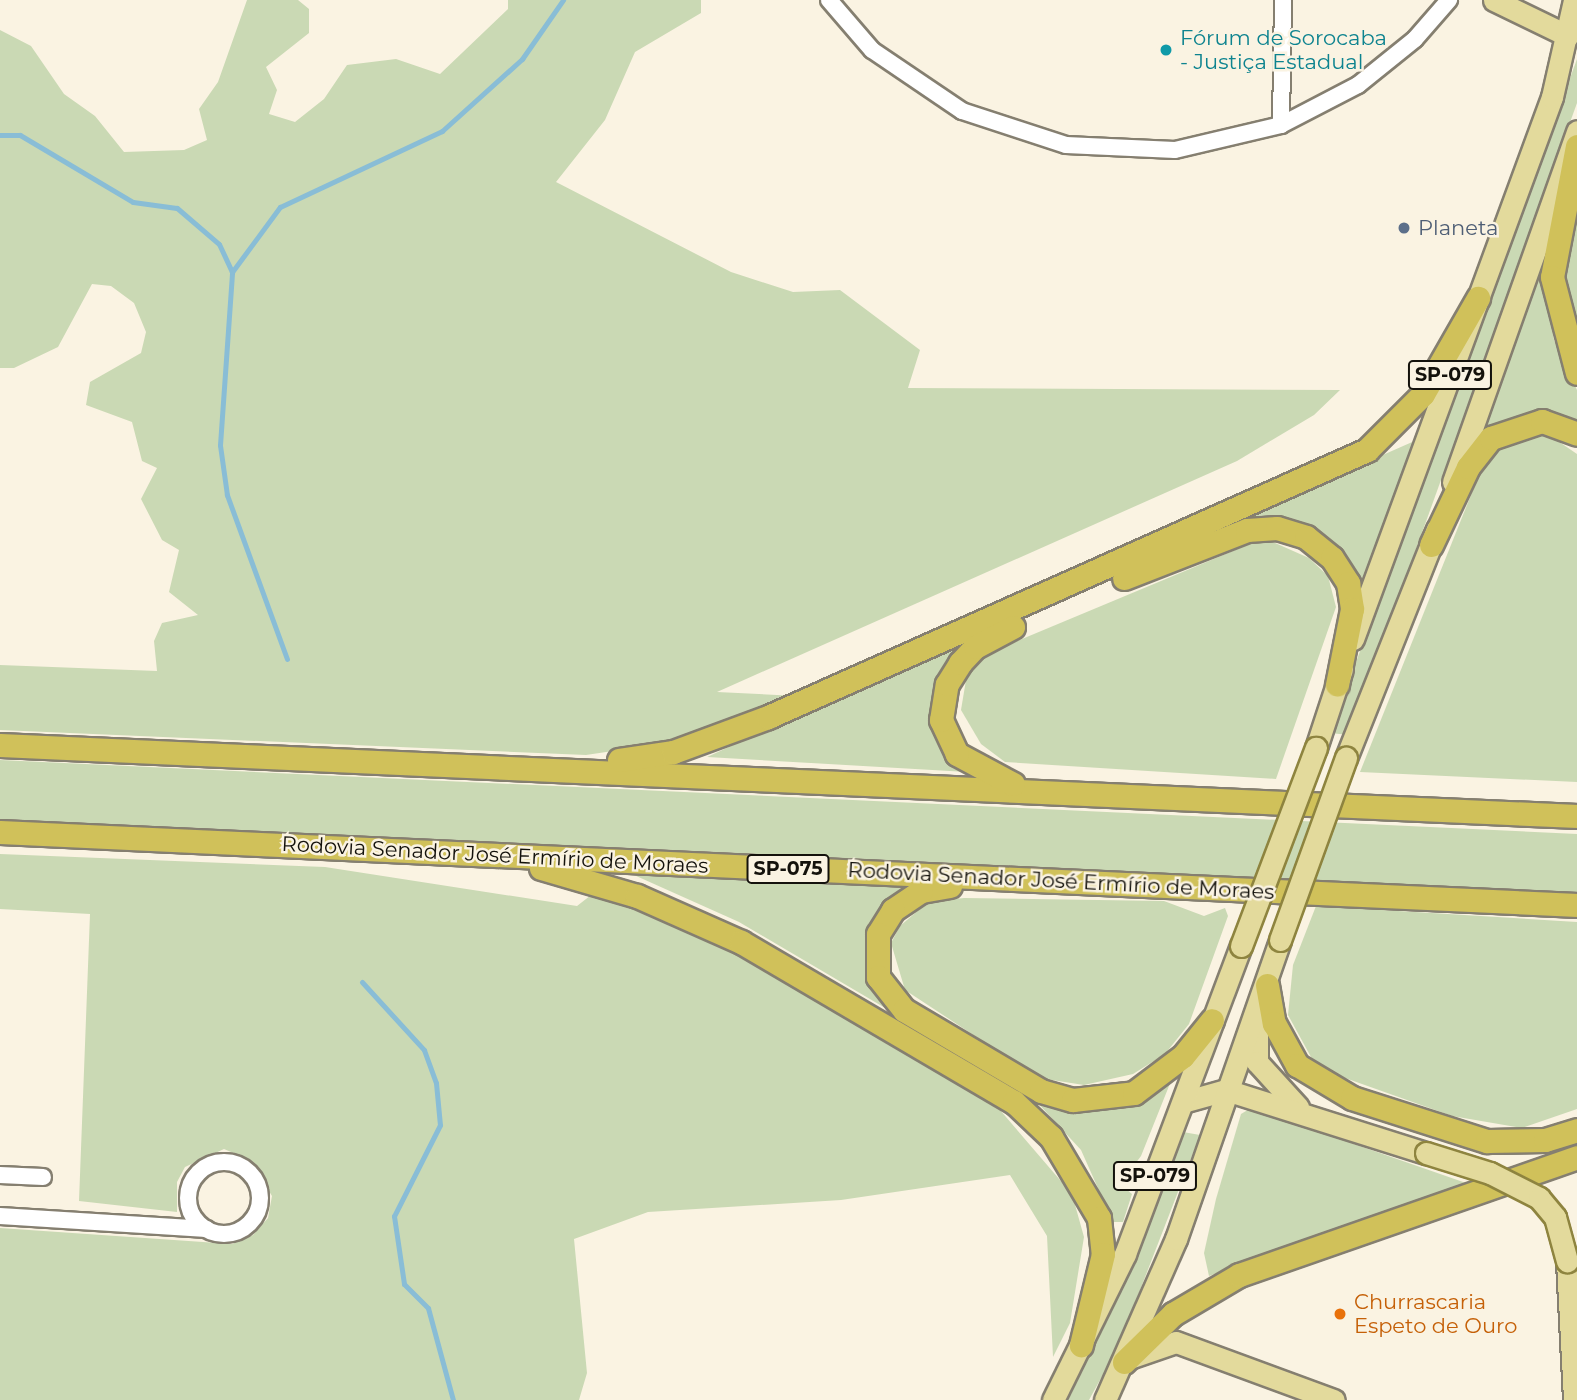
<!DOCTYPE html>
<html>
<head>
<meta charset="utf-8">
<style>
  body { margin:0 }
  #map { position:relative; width:1577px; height:1400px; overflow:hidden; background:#faf3e2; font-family:Montserrat,sans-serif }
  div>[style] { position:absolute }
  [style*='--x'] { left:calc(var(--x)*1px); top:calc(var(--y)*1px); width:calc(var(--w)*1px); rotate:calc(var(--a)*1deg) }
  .green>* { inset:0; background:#cad9b4 }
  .stream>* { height:5px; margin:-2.5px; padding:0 2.5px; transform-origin:2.5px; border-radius:2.5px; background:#89bdd6 }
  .roads { filter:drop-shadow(2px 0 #857f70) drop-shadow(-2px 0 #857f70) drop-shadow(0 2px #857f70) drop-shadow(0 -2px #857f70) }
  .minor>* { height:16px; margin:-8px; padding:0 8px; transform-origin:8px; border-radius:8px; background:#fff }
  .minor>.ring { margin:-8px; padding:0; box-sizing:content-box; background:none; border:16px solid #fff; border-radius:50% }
  .major>* { height:21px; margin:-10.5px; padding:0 10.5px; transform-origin:10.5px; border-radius:10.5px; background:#e3da9c }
  .highway>* { height:23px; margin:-11.5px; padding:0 11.5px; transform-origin:11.5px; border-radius:11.5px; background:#d0c15a }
  .bridges { filter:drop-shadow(2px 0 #8e843f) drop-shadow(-2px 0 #8e843f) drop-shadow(0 2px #8e843f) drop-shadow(0 -2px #8e843f) }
  .major-bridge>* { height:21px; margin:-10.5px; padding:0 10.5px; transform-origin:10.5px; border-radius:10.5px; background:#e3da9c }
  .dots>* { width:19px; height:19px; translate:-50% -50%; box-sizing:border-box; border:4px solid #faf3e2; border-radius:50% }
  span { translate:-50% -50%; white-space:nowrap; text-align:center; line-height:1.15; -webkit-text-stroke:5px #faf3e2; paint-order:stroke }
  .shield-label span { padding:2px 5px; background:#faf3e2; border:2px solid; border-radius:5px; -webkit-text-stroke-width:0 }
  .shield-label { font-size:19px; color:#14120c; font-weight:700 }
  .culture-label { font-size:21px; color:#0d838f }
  .left { translate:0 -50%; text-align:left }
  .service-label { font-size:21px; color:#4e5e75 }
  .street-label { font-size:21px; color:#14120c }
  .food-label { font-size:21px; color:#c56008 }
</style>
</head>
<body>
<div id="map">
  <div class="green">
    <i style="clip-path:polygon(247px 0,298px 0,309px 9px,309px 33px,266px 67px,277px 90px,269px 114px,295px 122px,324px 99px,347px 65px,396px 59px,440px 74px,508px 9px,508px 0,701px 0,701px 13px,635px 52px,605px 120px,556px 182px,731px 272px,793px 292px,840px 290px,920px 350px,908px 388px,1340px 390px,1314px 415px,1237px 461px,717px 692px,797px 696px,653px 745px,586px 755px,0 730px,0 665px,157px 671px,154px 641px,162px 623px,198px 615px,169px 592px,179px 550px,162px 540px,141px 499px,157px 468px,142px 461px,132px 422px,86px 405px,90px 382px,141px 353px,146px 332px,134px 303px,111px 286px,92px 284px,58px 347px,14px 368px,0 368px,0 30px,31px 46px,64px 94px,95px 116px,124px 152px,184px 150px,207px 140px,199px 109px,218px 82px)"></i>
    <i style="clip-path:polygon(1577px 59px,1577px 103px,1349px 735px,1330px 733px)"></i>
    <i style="clip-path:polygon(1577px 186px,1577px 348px,1565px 299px,1564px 234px)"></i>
    <i style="clip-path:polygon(1542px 258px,1554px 340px,1577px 390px,1577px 427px,1481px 442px)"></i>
    <i style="clip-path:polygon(1533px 435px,1549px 435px,1577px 454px,1577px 782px,1360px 772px,1481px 470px,1496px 446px)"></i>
    <i style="clip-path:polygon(1419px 439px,1364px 603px,1353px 570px,1252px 519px,1213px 530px)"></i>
    <i style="clip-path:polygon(1264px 538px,1309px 558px,1328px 576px,1336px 607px,1276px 779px,1005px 762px,981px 744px,961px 710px,967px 674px,981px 656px)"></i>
    <i style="clip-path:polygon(983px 631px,937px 695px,967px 772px,707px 757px)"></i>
    <i style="clip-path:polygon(0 760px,1577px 834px,1577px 892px,0 819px)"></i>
    <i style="clip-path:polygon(0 854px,325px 867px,577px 906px,595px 892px,666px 918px,734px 950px,1000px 1110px,1072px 1194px,1084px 1237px,1070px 1323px,1053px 1357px,1047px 1236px,1010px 1175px,841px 1200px,648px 1212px,574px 1239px,587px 1373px,579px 1400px,0 1400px,0 1228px,232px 1244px,253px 1235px,268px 1218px,272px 1196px,250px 1160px,224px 1149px,185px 1167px,177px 1182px,177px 1212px,79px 1201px,90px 914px,0 909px)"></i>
    <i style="clip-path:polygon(634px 875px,905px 887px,880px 908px,872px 931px,909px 1022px,739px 922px)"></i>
    <i style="clip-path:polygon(964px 898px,1164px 901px,1204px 916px,1225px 908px,1228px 916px,1189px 1024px,1165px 1054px,1133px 1074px,1084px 1085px,1039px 1078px,905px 990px,891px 943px,900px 926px,928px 902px)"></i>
    <i style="clip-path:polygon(1316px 906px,1577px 922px,1577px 1109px,1522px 1128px,1452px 1116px,1317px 1068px,1288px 1015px,1293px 965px)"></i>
    <i style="clip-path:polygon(1173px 1076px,1141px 1156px,1120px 1184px,1132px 1194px,1123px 1222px,1113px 1222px,1081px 1150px,1035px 1100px)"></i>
    <i style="clip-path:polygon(1251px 1108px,1466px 1183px,1209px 1276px,1204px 1253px,1216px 1199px,1241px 1114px)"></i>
    <i style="clip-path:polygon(1183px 1132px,1200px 1135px,1118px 1347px,1089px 1400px,1068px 1400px,1136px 1258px)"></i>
  </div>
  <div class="stream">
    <i style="--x:0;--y:135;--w:20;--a:0"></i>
    <i style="--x:20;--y:135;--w:131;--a:30.7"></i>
    <i style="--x:133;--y:202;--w:44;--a:7.8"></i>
    <i style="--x:177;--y:208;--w:55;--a:40.6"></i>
    <i style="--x:219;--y:244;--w:31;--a:65"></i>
    <i style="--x:287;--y:659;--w:175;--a:-110.1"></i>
    <i style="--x:227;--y:495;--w:50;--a:-98"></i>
    <i style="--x:220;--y:445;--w:173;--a:-86"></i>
    <i style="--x:232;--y:272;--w:81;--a:-53.6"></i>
    <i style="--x:280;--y:207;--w:179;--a:-25.1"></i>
    <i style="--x:442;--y:131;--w:108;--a:-42"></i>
    <i style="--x:522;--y:59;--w:72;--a:-55.2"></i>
    <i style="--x:362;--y:982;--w:92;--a:47.6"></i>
    <i style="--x:424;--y:1050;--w:35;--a:70"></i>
    <i style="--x:436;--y:1083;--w:42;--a:84.6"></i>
    <i style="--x:440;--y:1125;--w:102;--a:116.8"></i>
    <i style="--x:394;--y:1216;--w:69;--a:81.6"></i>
    <i style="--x:404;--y:1284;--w:34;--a:45"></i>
    <i style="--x:428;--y:1308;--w:95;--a:74.8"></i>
  </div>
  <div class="roads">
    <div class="minor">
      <i style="--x:829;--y:0;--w:66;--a:49.3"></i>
      <i style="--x:872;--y:50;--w:109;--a:34.1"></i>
      <i style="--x:962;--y:111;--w:109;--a:18.1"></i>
      <i style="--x:1066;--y:145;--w:109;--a:2.6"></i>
      <i style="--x:1175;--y:150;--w:109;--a:-13.3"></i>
      <i style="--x:1281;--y:125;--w:87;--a:-27.5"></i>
      <i style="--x:1358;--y:85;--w:73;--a:-38.9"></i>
      <i style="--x:1415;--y:39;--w:52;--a:-48.9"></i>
      <i style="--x:1281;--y:125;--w:125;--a:-89.1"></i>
      <i class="ring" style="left:188px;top:1162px;width:56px;height:56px"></i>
      <i style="--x:0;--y:1175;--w:43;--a:2.7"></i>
      <i style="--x:0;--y:1216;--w:207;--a:3.6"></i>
    </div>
    <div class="major">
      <i style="--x:1494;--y:0;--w:82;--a:25.9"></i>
      <i style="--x:1453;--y:482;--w:372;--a:-70.5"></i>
      <i style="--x:1353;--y:639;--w:577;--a:-69.84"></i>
      <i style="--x:1552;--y:97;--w:99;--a:-77.2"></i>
      <i style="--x:1316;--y:748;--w:83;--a:-71.8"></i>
      <i style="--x:1346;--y:758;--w:246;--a:-68.3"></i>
      <i style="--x:1257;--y:1024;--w:38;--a:90"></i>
      <i style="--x:1257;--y:1062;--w:61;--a:47.7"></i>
      <i style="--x:1183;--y:1102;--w:45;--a:-15.6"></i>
      <i style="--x:1226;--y:1090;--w:210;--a:17.5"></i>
      <i style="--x:1567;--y:1261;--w:139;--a:87.1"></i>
      <i style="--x:1132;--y:1357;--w:46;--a:-18.8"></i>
      <i style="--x:1176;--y:1342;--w:168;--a:20.2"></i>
      <i style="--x:1053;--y:1400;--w:163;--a:-63.7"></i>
      <i style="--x:1125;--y:1254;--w:329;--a:-69.4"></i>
      <i style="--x:1105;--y:1400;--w:176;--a:-66.2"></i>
      <i style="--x:1176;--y:1239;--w:317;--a:-70.8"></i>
    </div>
    <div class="highway">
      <i style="--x:1577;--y:146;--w:133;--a:100.8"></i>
      <i style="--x:1552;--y:277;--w:99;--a:75.4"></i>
      <i style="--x:1431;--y:545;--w:86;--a:-64.6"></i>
      <i style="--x:1468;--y:467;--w:37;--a:-52"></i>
      <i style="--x:1491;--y:438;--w:54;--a:-18.4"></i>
      <i style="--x:1542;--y:421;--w:37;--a:20"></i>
      <i style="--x:1124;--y:578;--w:132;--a:-21.3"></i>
      <i style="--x:1247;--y:530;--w:30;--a:-4"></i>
      <i style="--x:1277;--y:528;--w:30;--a:17"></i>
      <i style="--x:1306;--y:537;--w:33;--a:39"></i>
      <i style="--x:1332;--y:558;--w:30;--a:57"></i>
      <i style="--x:1348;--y:583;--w:26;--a:81"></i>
      <i style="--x:1352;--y:609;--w:77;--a:101.2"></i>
      <i style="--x:0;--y:745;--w:1579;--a:2.58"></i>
      <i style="--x:619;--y:760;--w:55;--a:-8.4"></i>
      <i style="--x:673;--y:752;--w:101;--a:-20.2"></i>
      <i style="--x:768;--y:717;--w:656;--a:-24.02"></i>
      <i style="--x:1367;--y:450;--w:79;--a:-45"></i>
      <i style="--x:1423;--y:394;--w:111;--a:-60.2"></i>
      <i style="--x:1013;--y:784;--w:64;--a:-151.8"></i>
      <i style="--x:957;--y:754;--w:38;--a:-115"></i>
      <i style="--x:941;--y:720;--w:36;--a:-81"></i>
      <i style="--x:947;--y:684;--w:25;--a:-58"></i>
      <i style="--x:960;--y:663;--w:22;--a:-47"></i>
      <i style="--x:975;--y:647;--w:43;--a:-27.8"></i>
      <i style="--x:0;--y:832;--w:1579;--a:2.65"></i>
      <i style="--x:541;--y:868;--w:100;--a:16.3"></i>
      <i style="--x:637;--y:896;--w:114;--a:23.9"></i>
      <i style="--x:741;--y:942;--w:316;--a:30.4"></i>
      <i style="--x:1014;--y:1102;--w:51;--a:43.4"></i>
      <i style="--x:1051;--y:1137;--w:94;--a:59.3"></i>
      <i style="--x:1099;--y:1218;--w:36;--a:84"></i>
      <i style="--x:1103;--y:1254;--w:94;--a:103.6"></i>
      <i style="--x:950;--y:886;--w:29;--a:170"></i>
      <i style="--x:921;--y:891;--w:34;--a:146"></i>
      <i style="--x:893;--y:910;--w:28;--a:122"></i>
      <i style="--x:878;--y:934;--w:43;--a:90"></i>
      <i style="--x:878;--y:977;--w:42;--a:51.8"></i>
      <i style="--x:904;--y:1010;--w:159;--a:30.6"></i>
      <i style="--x:1041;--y:1091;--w:33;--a:16"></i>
      <i style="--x:1073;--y:1100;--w:61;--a:-6.5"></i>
      <i style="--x:1134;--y:1093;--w:61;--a:-37.1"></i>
      <i style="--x:1183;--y:1056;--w:46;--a:-51.1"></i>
      <i style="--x:1267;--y:985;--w:39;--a:80"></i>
      <i style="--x:1274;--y:1023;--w:48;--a:61.3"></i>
      <i style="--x:1297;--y:1065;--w:64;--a:31"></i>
      <i style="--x:1352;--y:1098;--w:142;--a:17.7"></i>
      <i style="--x:1487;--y:1141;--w:58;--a:-1"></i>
      <i style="--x:1545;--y:1140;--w:34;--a:-17"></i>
      <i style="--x:1124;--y:1362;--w:69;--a:-44.4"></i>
      <i style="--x:1173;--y:1314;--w:77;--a:-30.6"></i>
      <i style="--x:1239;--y:1275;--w:358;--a:-19.2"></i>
    </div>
  </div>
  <div class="bridges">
    <div class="major-bridge">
      <i style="--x:1280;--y:940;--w:194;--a:-70.1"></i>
      <i style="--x:1241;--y:946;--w:212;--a:-69.3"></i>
      <i style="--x:1426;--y:1153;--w:67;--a:17.4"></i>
      <i style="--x:1490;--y:1173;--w:55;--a:27"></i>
      <i style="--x:1539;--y:1198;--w:25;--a:50"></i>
      <i style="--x:1555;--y:1217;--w:46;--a:74.7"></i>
    </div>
  </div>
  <div class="dots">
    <i style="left:1166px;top:50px;background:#0f9aa8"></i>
    <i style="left:1404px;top:228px;background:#5c6f8a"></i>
    <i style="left:1340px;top:1314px;background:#e8710a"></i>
  </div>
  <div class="shield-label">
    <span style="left:1450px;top:375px">SP-079</span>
    <span style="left:788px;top:869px">SP-075</span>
    <span style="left:1155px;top:1176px">SP-079</span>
  </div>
  <div class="culture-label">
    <span class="left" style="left:1180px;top:50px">Fórum de Sorocaba<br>- Justiça Estadual</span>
  </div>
  <div class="service-label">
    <span class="left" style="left:1418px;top:228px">Planeta</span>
  </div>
  <div class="street-label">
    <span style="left:495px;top:855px;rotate:3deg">Rodovia Senador José Ermírio de Moraes</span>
    <span style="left:1061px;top:881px;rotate:3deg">Rodovia Senador José Ermírio de Moraes</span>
  </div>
  <div class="food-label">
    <span class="left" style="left:1354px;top:1314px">Churrascaria<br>Espeto de Ouro</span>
  </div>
</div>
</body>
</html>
